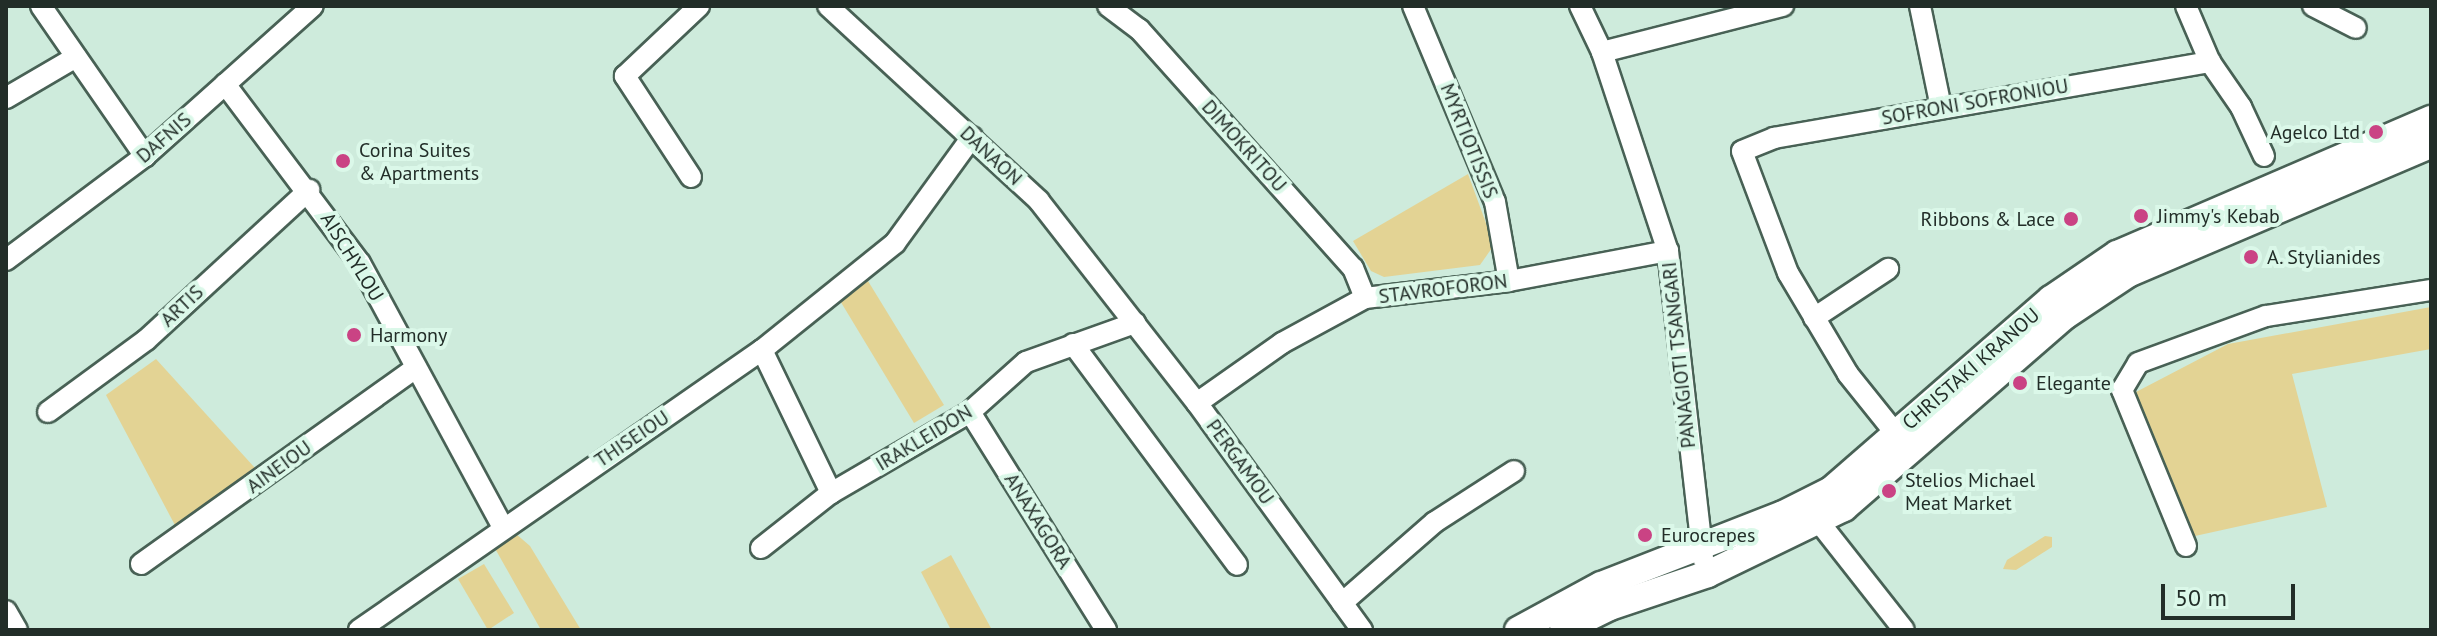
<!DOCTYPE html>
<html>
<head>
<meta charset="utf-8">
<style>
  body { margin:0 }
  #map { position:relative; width:2437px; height:636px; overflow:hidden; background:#ceebdc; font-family:"PT Sans",sans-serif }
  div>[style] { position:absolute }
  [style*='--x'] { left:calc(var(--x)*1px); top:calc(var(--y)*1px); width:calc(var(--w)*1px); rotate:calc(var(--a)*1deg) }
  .green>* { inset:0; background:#e3d394 }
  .roads { filter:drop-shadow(2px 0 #486155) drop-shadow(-2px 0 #486155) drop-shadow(0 2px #486155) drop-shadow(0 -2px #486155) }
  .minor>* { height:20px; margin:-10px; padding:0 10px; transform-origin:10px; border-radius:10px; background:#fff }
  .major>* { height:26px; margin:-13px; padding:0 13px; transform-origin:13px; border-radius:13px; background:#fff }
  .dots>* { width:22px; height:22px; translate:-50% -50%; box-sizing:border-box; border:4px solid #dbf8e9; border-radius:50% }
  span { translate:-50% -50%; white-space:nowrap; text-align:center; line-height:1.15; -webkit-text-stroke:8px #dbf8e9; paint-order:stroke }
  .street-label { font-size:20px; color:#222d28 }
  .poi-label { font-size:20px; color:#222d28 }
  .right { translate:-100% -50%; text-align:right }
  .left { translate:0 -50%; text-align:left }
  .frame { position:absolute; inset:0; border:8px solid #222d28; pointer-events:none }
  .scale { position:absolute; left:2161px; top:584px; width:134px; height:36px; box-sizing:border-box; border:4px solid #222d28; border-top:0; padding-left:10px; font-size:24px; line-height:28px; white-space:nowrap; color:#222d28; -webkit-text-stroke:6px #dbf8e9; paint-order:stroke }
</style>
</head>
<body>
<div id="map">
  <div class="green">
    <i style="clip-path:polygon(1468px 174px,1494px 245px,1480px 265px,1384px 277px,1371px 271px,1353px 241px)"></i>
    <i style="clip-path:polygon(868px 281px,944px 405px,914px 423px,839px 299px)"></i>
    <i style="clip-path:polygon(2431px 307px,2431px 349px,2292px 374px,2327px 507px,2195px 536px,2136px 392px,2228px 344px)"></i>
    <i style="clip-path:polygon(156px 359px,255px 468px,177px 529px,106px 395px)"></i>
    <i style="clip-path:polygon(515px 533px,530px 546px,581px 630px,541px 630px,493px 545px)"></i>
    <i style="clip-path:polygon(2045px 536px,2052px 537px,2052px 547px,2016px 570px,2003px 569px,2007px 560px)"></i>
    <i style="clip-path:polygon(951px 555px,992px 630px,951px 630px,921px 572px)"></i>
    <i style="clip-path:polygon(484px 564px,514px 613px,488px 630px,458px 579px)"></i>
  </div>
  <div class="roads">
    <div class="minor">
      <i style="--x:41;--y:6;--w:183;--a:55.3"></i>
      <i style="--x:828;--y:6;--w:287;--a:42.7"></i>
      <i style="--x:1039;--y:201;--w:256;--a:52"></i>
      <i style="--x:1197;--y:403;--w:281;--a:54"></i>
      <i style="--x:1108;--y:6;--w:39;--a:37"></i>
      <i style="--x:1139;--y:29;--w:321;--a:48.2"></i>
      <i style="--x:1353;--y:268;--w:32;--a:68"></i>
      <i style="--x:1413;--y:6;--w:212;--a:67.3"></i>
      <i style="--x:1495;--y:202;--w:80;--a:80"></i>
      <i style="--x:1580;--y:6;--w:51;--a:64.4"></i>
      <i style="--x:1602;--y:52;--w:210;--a:71.7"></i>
      <i style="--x:1668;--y:251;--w:310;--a:83.5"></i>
      <i style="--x:1920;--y:6;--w:103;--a:78.3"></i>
      <i style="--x:2186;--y:6;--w:61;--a:66.8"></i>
      <i style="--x:2210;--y:62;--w:55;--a:55.4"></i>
      <i style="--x:2241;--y:107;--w:54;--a:64.9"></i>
      <i style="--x:2313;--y:6;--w:48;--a:27.1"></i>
      <i style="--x:1602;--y:52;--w:187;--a:-14.3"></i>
      <i style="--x:225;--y:84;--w:224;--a:53"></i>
      <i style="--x:360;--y:263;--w:301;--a:61.6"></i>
      <i style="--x:6;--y:98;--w:81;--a:-30.4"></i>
      <i style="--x:691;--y:177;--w:121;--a:-123.2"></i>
      <i style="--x:625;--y:76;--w:102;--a:-43.4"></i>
      <i style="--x:6;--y:260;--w:174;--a:-36.8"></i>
      <i style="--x:145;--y:156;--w:225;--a:-41.8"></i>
      <i style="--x:1814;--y:318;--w:89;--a:-33.5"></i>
      <i style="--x:1073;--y:344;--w:275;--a:53.4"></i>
      <i style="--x:762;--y:350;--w:159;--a:64.2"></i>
      <i style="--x:1197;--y:403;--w:104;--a:-35.2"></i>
      <i style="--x:1282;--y:343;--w:94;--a:-28.5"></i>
      <i style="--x:1365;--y:298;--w:145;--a:-6.7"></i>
      <i style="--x:1509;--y:281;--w:162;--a:-10.7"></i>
      <i style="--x:48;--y:412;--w:122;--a:-36.3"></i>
      <i style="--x:146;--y:340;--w:222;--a:-42.6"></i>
      <i style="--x:970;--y:412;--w:257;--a:58"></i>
      <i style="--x:1896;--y:434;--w:77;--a:-128.7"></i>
      <i style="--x:1848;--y:374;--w:117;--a:-120.7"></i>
      <i style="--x:1788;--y:273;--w:130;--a:-110.7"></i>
      <i style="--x:1742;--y:151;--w:35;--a:-22"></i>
      <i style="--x:1774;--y:138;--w:443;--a:-9.9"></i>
      <i style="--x:1819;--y:522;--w:137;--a:51.8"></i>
      <i style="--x:2186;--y:546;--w:169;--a:-112.3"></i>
      <i style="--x:2122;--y:390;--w:31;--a:-59"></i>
      <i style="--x:2138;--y:363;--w:136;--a:-20.2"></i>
      <i style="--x:2266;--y:316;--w:167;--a:-9"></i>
      <i style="--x:761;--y:548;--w:89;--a:-38.2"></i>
      <i style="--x:831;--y:493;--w:161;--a:-30.2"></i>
      <i style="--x:970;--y:412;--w:75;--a:-41.8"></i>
      <i style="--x:1026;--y:362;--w:116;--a:-19.7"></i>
      <i style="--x:141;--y:564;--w:338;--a:-35.5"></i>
      <i style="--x:1342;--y:603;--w:123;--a:-41.1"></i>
      <i style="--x:1435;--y:522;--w:94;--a:-32.8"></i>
      <i style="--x:6;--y:611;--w:22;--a:60"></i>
      <i style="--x:359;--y:630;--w:491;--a:-34.8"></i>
      <i style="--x:762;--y:350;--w:171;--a:-38.8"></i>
      <i style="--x:895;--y:243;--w:131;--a:-54"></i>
    </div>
    <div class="major">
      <i style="--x:1518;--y:630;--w:94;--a:-28.5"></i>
      <i style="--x:1601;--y:585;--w:195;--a:-21.3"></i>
      <i style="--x:1783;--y:514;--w:54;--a:-26.6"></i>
      <i style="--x:1831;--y:490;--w:291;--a:-41"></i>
      <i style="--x:2051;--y:299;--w:80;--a:-34.3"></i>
      <i style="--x:2117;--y:254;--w:342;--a:-23.3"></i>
      <i style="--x:1563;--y:630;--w:52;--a:-26.1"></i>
      <i style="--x:1610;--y:607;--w:103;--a:-18.6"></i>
      <i style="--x:1708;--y:574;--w:151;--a:-25.9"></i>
      <i style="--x:1844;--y:508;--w:293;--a:-41"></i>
      <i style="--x:2065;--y:316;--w:76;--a:-33.7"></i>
      <i style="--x:2128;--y:274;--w:329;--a:-23.1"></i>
    </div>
  </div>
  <div class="dots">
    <i style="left:2376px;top:132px;background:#ca4384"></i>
    <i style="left:343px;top:161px;background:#ca4384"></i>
    <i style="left:2141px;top:216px;background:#ca4384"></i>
    <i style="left:2071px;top:219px;background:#ca4384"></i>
    <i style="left:2251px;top:257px;background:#ca4384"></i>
    <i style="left:354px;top:335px;background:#ca4384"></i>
    <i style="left:2020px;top:383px;background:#ca4384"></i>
    <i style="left:1889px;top:491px;background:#ca4384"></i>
    <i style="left:1645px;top:535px;background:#ca4384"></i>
  </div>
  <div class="street-label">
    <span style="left:1975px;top:102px;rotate:-10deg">SOFRONI SOFRONIOU</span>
    <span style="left:164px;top:138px;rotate:-41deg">DAFNIS</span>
    <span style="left:1469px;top:141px;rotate:68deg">MYRTIOTISSIS</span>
    <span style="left:1244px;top:146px;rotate:48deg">DIMOKRITOU</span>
    <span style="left:991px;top:156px;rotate:43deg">DANAON</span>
    <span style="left:352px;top:257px;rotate:58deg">AISCHYLOU</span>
    <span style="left:1443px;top:289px;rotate:-7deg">STAVROFORON</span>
    <span style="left:182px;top:306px;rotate:-43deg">ARTIS</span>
    <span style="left:1679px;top:355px;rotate:-96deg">PANAGIOTI TSANGARI</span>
    <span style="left:1971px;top:369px;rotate:-41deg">CHRISTAKI KRANOU</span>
    <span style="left:924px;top:438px;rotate:-31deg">IRAKLEIDON</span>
    <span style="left:632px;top:439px;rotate:-34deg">THISEIOU</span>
    <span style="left:1240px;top:462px;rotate:54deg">PERGAMOU</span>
    <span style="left:279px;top:467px;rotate:-36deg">AINEIOU</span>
    <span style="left:1038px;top:521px;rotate:58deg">ANAXAGORA</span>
  </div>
  <div class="poi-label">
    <span class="right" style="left:2360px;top:132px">Agelco Ltd</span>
    <span class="left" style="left:359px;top:162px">Corina Suites<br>&amp; Apartments</span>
    <span class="left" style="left:2157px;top:216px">Jimmy's Kebab</span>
    <span class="right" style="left:2055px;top:219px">Ribbons &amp; Lace</span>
    <span class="left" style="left:2267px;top:257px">A. Stylianides</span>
    <span class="left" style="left:370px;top:335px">Harmony</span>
    <span class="left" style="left:2036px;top:383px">Elegante</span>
    <span class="left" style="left:1905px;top:492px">Stelios Michael<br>Meat Market</span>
    <span class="left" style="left:1661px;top:535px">Eurocrepes</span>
  </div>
  <div class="frame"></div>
  <div class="scale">50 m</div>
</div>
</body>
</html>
